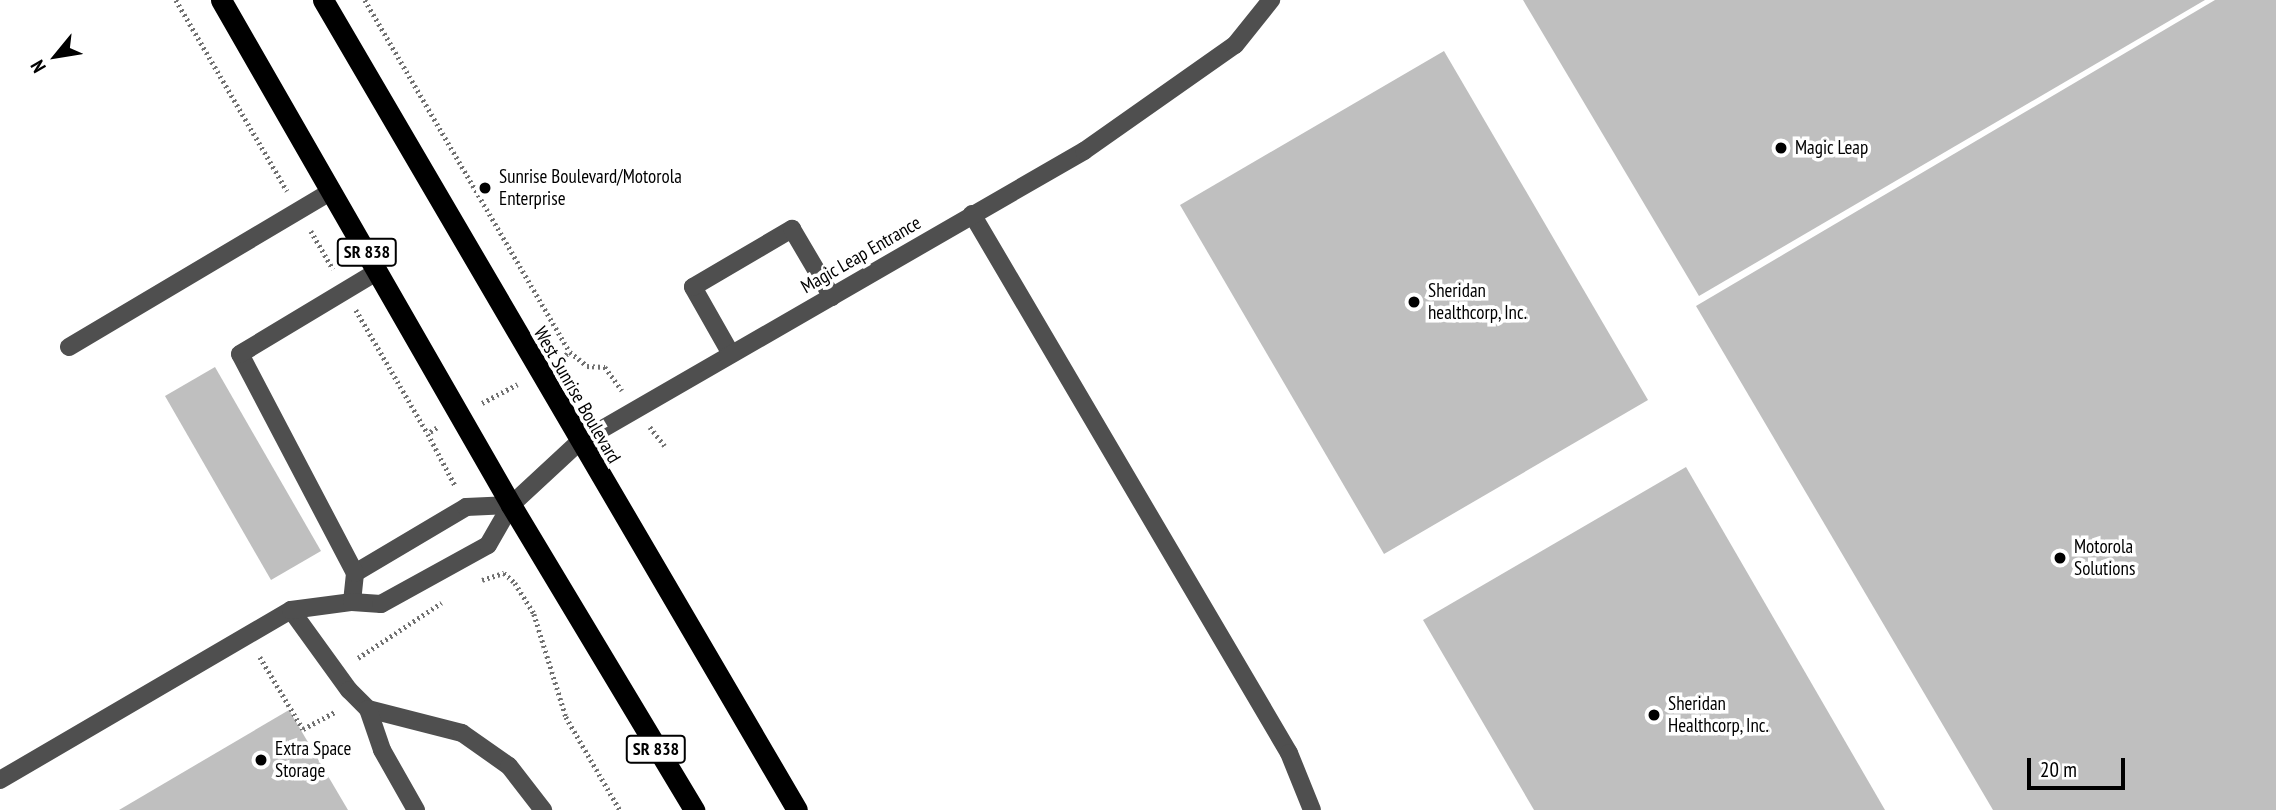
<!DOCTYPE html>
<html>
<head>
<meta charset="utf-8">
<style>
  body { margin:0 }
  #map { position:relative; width:2276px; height:810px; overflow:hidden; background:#fff; font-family:"PT Sans Narrow",sans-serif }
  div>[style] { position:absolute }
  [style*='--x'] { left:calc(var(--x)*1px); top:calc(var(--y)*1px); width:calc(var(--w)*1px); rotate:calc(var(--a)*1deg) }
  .building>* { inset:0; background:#bfbfbf }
  .path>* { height:4.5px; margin-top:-2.25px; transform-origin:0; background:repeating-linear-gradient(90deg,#717171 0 2px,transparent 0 5.5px) }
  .minor>* { height:18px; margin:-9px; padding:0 9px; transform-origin:9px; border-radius:9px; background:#4f4f4f }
  .highway>* { height:21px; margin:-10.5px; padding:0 10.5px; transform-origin:10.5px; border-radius:10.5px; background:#000 }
  .dots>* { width:19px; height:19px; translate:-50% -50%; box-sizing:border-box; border:4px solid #fff; border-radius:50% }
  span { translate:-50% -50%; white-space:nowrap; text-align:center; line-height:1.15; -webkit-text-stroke:7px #fff; paint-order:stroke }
  .shield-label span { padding:2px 5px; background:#fff; border:2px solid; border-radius:5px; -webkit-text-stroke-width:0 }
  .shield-label { font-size:18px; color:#000; font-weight:700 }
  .poi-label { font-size:19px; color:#000 }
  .left { translate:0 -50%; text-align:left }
  .street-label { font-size:19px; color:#000 }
  .north { position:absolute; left:21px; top:21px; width:70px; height:70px; -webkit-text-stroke:5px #fff; paint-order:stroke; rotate:240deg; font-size:19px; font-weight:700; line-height:28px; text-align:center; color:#000 }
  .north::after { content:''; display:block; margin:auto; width:24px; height:32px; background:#000; clip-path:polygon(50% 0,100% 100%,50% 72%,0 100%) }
  .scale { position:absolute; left:2027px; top:758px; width:98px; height:32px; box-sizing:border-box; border:4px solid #000; border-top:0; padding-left:9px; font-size:21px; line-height:24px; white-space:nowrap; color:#000; -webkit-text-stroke:5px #fff; paint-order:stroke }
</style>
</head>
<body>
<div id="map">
  <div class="building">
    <i style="clip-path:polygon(1523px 0,2205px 0,1699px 296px)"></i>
    <i style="clip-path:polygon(2215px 0,2276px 0,2276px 810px,1993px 810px,1696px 306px)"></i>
    <i style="clip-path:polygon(1444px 51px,1648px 400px,1384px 554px,1180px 205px)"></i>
    <i style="clip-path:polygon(215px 367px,321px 551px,271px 580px,165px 396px)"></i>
    <i style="clip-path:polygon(1686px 467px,1885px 810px,1534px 810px,1423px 620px)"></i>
    <i style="clip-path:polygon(289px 710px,348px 810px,119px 810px)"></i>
  </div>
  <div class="path">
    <i style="--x:176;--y:0;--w:221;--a:59.8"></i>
    <i style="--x:365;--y:0;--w:407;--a:59.8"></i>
    <i style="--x:311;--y:231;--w:44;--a:59.9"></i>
    <i style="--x:356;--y:310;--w:143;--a:59.9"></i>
    <i style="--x:561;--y:358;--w:11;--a:-34"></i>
    <i style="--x:570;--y:352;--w:22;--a:39"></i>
    <i style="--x:587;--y:366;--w:18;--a:3"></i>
    <i style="--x:605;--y:367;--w:29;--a:54"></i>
    <i style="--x:482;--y:403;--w:40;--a:-28"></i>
    <i style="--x:650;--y:427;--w:24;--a:52"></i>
    <i style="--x:437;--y:428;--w:11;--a:146"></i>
    <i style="--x:428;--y:434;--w:60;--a:62.2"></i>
    <i style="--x:482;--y:580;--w:23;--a:-18"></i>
    <i style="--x:504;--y:573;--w:15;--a:42"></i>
    <i style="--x:515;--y:583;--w:36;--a:58"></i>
    <i style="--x:534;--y:614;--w:108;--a:72.7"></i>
    <i style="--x:566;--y:717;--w:108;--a:59.9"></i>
    <i style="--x:260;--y:657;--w:84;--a:59.2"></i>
    <i style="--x:303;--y:729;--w:36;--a:-28"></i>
    <i style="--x:358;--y:658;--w:100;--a:-33.5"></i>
  </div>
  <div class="minor">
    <i style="--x:972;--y:214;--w:625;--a:59.54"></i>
    <i style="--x:1289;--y:753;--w:61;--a:68"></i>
    <i style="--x:69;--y:347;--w:306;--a:-30.7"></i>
    <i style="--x:731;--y:354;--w:77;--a:-119.6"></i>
    <i style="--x:693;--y:287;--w:115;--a:-30.4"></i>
    <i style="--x:792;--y:229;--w:79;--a:59.5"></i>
    <i style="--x:355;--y:573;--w:129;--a:-30.7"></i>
    <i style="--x:466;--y:507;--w:45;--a:-2.5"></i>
    <i style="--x:352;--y:602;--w:29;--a:-84"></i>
    <i style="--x:355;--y:573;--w:247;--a:-117.7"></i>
    <i style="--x:240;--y:354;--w:161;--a:-31"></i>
    <i style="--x:291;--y:610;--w:99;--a:54.1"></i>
    <i style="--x:349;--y:690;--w:27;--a:45"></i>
    <i style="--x:368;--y:709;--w:97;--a:14.3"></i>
    <i style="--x:462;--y:733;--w:57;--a:35.1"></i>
    <i style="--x:509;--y:766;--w:56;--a:52.3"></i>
    <i style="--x:368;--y:709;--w:43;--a:71.1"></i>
    <i style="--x:382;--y:750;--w:69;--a:60.5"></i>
    <i style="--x:0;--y:780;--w:337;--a:-30.3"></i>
    <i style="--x:291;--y:610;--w:62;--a:-7.5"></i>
    <i style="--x:352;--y:602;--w:29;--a:4"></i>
    <i style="--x:381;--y:604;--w:122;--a:-28.9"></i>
    <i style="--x:488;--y:545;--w:46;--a:-60.1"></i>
    <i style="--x:511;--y:505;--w:91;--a:-42.8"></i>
    <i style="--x:578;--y:443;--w:584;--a:-29.99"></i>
    <i style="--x:1084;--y:151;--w:184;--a:-35.1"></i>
    <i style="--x:1235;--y:45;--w:58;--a:-51.3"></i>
  </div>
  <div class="highway">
    <i style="--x:221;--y:0;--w:582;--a:60.13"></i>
    <i style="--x:511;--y:505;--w:356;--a:59"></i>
    <i style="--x:323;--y:0;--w:938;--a:59.66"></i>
  </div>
  <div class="dots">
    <i style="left:1781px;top:148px;background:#000"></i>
    <i style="left:485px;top:188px;background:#000"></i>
    <i style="left:1414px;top:302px;background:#000"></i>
    <i style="left:2060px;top:558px;background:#000"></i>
    <i style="left:1654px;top:715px;background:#000"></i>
    <i style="left:261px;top:760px;background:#000"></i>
  </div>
  <div class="shield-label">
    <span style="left:367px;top:252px">SR 838</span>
    <span style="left:656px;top:749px">SR 838</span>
  </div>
  <div class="poi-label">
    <span class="left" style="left:1795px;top:148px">Magic Leap</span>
    <span class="left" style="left:499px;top:188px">Sunrise Boulevard/Motorola<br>Enterprise</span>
    <span class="left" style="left:1428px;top:302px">Sheridan<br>healthcorp, Inc.</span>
    <span class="left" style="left:2074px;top:558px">Motorola<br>Solutions</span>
    <span class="left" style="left:1668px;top:715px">Sheridan<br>Healthcorp, Inc.</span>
    <span class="left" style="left:275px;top:760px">Extra Space<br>Storage</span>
  </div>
  <div class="street-label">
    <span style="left:861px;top:255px;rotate:-30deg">Magic Leap Entrance</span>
    <span style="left:577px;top:395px;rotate:60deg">West Sunrise Boulevard</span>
  </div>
  <div class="north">N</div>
  <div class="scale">20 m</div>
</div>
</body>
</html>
